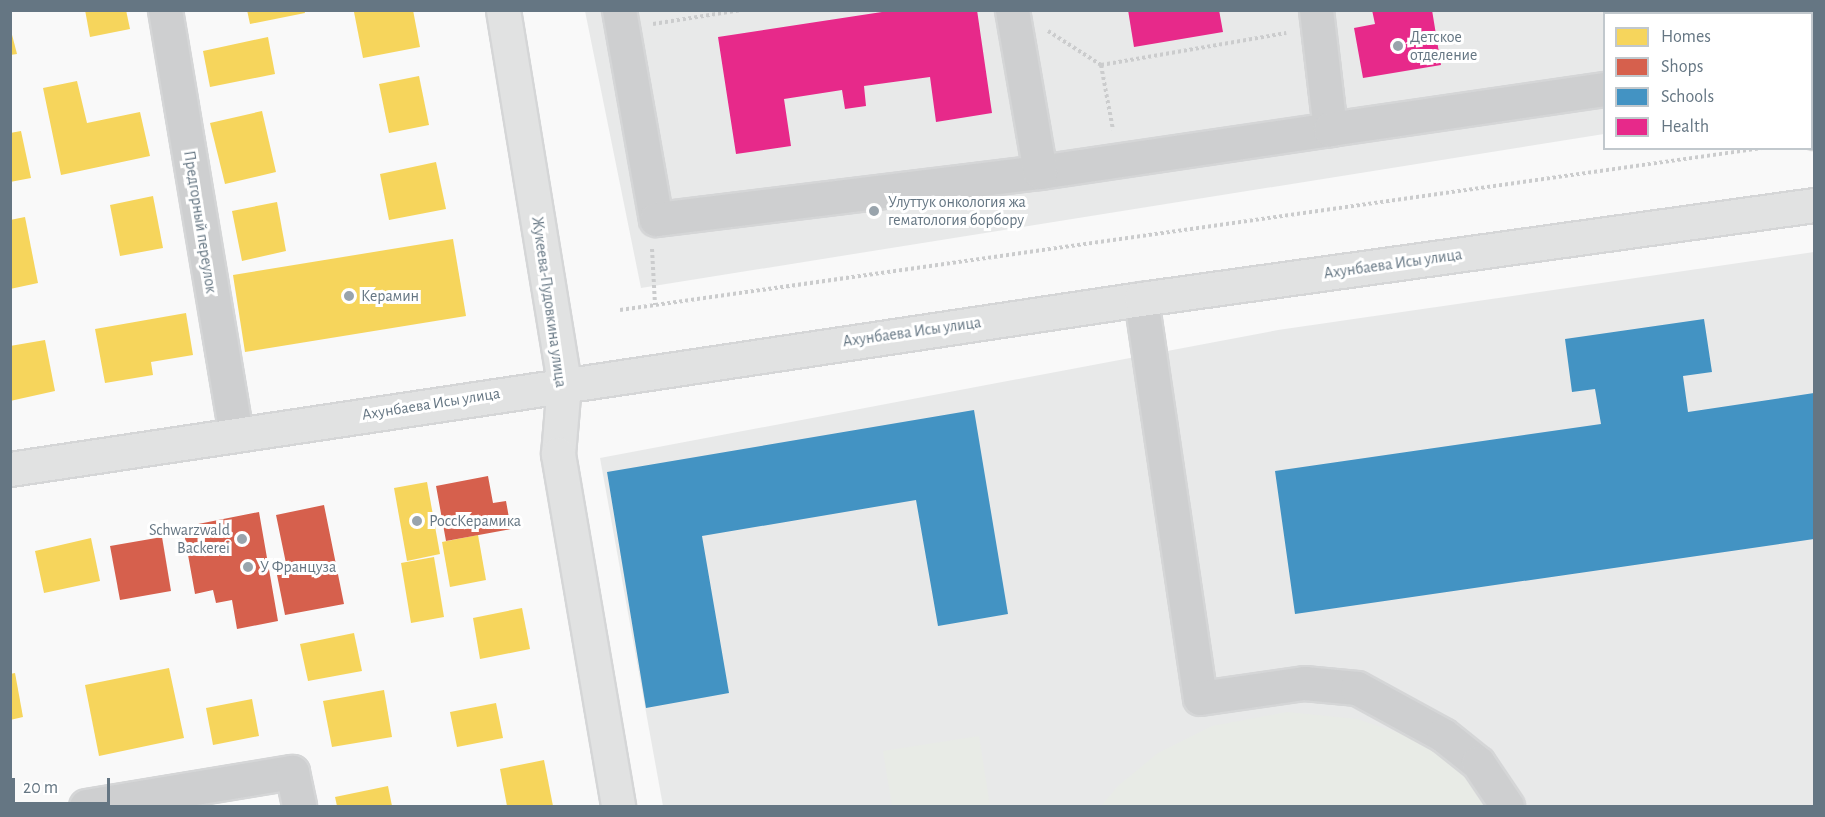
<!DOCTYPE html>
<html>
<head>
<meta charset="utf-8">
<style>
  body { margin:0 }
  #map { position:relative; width:1825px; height:817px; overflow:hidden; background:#f9f9f9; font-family:"Alegreya Sans",sans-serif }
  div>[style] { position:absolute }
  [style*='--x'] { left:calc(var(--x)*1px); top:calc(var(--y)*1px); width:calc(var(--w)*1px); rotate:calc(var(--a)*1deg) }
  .built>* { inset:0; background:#e8e9e9 }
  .green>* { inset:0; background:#e8ebe6 }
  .homes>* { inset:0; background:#f6d55c }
  .shops>* { inset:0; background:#d6604d }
  .schools>* { inset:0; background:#4393c3 }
  .health>* { inset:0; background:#e7298a }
  .path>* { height:4px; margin-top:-2px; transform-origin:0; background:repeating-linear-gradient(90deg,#cbcccd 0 3px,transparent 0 6px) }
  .roads { filter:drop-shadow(2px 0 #d5d6d7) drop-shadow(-2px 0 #d5d6d7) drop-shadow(0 2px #d5d6d7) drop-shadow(0 -2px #d5d6d7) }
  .minor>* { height:33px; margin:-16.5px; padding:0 16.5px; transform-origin:16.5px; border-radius:16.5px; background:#cecfd0 }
  .major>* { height:33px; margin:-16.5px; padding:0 16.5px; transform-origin:16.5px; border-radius:16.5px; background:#e1e2e2 }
  .dots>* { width:16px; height:16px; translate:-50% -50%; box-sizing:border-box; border:3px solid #fff; border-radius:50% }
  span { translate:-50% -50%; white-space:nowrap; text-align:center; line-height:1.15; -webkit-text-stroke:6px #fff; paint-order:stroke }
  .poi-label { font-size:16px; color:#657683 }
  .left { translate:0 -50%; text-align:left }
  .right { translate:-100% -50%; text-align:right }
  .street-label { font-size:16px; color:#657683 }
  .frame { position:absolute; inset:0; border:12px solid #657683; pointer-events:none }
  .legend { position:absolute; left:1603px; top:12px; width:210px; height:138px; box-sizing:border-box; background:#fff; border:2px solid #c1c8cd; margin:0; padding:8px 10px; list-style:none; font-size:18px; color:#657683 }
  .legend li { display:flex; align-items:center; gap:12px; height:30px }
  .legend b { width:30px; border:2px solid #c1c8cd }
  .scale { position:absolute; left:12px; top:778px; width:98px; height:27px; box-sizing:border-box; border:3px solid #657683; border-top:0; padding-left:8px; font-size:18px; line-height:21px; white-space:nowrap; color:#657683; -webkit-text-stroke:4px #fff; paint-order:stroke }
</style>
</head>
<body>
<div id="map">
  <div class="built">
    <i style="clip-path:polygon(585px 11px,1814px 11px,1814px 102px,1812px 102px,1812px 14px,1604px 14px,1604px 134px,641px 288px)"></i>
    <i style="clip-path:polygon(1814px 252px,1814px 806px,663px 806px,600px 458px,1278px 330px)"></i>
  </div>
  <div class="green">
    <i style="clip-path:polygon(1287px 712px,1357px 719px,1411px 737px,1474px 773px,1492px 806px,1101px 806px,1118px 786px,1158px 753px,1212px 726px)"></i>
    <i style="clip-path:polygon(979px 736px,990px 806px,892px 806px,883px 751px)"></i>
  </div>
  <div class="homes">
    <i style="clip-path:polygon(85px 10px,126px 10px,130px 29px,90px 37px)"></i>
    <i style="clip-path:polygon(247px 10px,304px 10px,305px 13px,250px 24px)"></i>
    <i style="clip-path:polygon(413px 10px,420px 47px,363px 58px,354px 12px)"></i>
    <i style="clip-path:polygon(10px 27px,17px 54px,10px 55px)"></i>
    <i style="clip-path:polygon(268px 37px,275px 74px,210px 87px,203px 51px)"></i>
    <i style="clip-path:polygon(419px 76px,429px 125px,389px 133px,379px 84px)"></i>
    <i style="clip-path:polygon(77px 81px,87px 123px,140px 112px,150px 156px,61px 175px,43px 88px)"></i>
    <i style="clip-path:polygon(262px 111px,276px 172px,225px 184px,210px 123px)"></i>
    <i style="clip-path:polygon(21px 131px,31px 178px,10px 182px,10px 133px)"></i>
    <i style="clip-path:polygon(436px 162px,446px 209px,389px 220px,380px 174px)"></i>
    <i style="clip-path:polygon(153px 196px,163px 248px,120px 256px,110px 205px)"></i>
    <i style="clip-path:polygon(277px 202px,286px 251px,242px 261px,232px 211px)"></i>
    <i style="clip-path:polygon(25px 217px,38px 283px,10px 289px,10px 220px)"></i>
    <i style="clip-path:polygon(453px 239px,466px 316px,245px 352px,233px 275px)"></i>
    <i style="clip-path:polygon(186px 313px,193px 355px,151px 362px,153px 375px,105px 383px,95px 329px)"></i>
    <i style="clip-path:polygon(45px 340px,55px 391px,10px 401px,10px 346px)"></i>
    <i style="clip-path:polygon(427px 482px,440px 554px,407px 561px,394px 488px)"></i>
    <i style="clip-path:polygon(478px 535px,486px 580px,450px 587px,442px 542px)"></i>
    <i style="clip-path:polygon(91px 538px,100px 581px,44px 593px,35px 551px)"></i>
    <i style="clip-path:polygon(434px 557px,444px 617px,411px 623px,401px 563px)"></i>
    <i style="clip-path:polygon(522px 608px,530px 649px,480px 659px,473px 618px)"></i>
    <i style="clip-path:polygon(354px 633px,362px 671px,308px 681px,300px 644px)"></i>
    <i style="clip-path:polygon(169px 668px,184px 738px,99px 756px,85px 685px)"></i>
    <i style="clip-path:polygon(15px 673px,23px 717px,10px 720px,10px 674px)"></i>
    <i style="clip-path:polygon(384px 690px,392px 737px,332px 747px,323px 701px)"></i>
    <i style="clip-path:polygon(252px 699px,259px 736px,213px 745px,206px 708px)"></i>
    <i style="clip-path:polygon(496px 703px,503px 738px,457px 747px,450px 712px)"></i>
    <i style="clip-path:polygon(544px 760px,553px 806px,507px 806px,500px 769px)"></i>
    <i style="clip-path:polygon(388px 786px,392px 806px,337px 806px,335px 797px)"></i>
  </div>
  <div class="shops">
    <i style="clip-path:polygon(488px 476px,493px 503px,506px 501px,511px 529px,446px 541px,436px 486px)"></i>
    <i style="clip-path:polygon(324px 505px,344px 604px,285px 615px,277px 575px,288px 573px,276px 515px)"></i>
    <i style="clip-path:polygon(259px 512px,278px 621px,237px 629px,232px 600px,216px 603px,213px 590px,195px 594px,183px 527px)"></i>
    <i style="clip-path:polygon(162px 537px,171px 591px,120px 600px,110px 546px)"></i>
  </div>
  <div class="schools">
    <i style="clip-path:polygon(1704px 319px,1712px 372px,1683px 376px,1688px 412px,1814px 393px,1814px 539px,1295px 614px,1275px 471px,1601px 424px,1595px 389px,1572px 392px,1565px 339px)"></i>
    <i style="clip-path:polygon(974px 410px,1008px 614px,938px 626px,916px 500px,702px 536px,729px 693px,646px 708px,607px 472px)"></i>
  </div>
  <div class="health">
    <i style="clip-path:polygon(895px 10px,977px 10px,992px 113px,936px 122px,930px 77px,864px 86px,866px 106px,845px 109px,842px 90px,784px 99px,791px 146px,736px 154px,718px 37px)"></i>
    <i style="clip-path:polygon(1128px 10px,1219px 10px,1223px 32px,1134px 47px)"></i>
    <i style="clip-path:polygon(1372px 10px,1432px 10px,1441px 65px,1363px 78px,1354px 28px,1375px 24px)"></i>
  </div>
  <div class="path">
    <i style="--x:653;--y:24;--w:89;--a:-9"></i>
    <i style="--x:1048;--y:31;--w:63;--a:32.7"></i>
    <i style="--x:1101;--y:65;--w:188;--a:-9.8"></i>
    <i style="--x:1101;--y:65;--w:66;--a:79.5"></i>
    <i style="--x:652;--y:249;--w:56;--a:86.9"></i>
    <i style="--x:620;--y:310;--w:1153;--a:-8.07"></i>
  </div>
  <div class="roads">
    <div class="minor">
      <i style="--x:165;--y:10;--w:430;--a:80.5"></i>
      <i style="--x:619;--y:10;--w:212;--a:80"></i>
      <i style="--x:656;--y:219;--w:387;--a:-7"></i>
      <i style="--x:1040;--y:172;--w:293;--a:-8.4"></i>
      <i style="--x:1012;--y:10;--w:164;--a:80.2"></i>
      <i style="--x:1316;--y:10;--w:120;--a:83.3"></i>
      <i style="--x:1330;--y:129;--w:277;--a:-8.3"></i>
      <i style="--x:1696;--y:10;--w:4;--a:90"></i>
      <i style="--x:1790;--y:10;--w:4;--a:90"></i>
      <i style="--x:1812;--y:118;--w:14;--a:82"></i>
      <i style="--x:1141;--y:299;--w:403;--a:81.6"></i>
      <i style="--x:1200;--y:698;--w:105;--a:-8.2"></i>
      <i style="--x:1304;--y:683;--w:53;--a:5.4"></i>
      <i style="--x:1357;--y:688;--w:98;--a:28.7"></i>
      <i style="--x:1443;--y:735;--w:45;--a:38.7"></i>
      <i style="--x:1478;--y:763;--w:52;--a:56"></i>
      <i style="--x:86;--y:806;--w:209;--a:-9.4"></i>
      <i style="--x:292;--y:772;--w:35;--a:78"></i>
    </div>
    <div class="major">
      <i style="--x:503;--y:10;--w:379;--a:80.7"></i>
      <i style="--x:564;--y:384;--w:70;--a:94.9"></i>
      <i style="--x:558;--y:454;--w:357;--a:80.3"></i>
      <i style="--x:10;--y:469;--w:1144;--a:-8.55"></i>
      <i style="--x:1141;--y:299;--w:680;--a:-7.95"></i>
    </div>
  </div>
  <div class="dots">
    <i style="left:1398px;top:46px;background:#99a4ac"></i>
    <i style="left:874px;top:211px;background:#99a4ac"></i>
    <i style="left:349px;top:296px;background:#99a4ac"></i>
    <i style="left:417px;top:521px;background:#99a4ac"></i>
    <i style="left:242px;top:539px;background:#99a4ac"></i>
    <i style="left:248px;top:567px;background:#99a4ac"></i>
  </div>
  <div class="poi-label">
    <span class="left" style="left:1410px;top:46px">Детское<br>отделение</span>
    <span class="left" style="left:888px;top:211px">Улуттук онкология жа<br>гематология борбору</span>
    <span class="left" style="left:361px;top:296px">Керамин</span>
    <span class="left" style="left:429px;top:521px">РоссКерамика</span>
    <span class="right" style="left:230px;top:539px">Schwarzwald<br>Backerei</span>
    <span class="left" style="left:260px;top:567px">У Француза</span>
  </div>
  <div class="street-label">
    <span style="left:200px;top:222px;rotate:81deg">Предгорный переулок</span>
    <span style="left:1393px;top:264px;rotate:-8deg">Ахунбаева Исы улица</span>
    <span style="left:549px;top:302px;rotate:82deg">Жукеева-Пудовкина улица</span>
    <span style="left:912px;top:332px;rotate:-8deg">Ахунбаева Исы улица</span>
    <span style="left:431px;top:404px;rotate:-9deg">Ахунбаева Исы улица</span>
  </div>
  <div class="frame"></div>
  <ul class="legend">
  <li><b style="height:16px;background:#f6d55c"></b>Homes</li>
  <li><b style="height:16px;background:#d6604d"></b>Shops</li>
  <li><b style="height:16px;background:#4393c3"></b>Schools</li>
  <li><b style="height:16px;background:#e7298a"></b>Health</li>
  </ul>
  <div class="scale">20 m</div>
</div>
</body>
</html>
